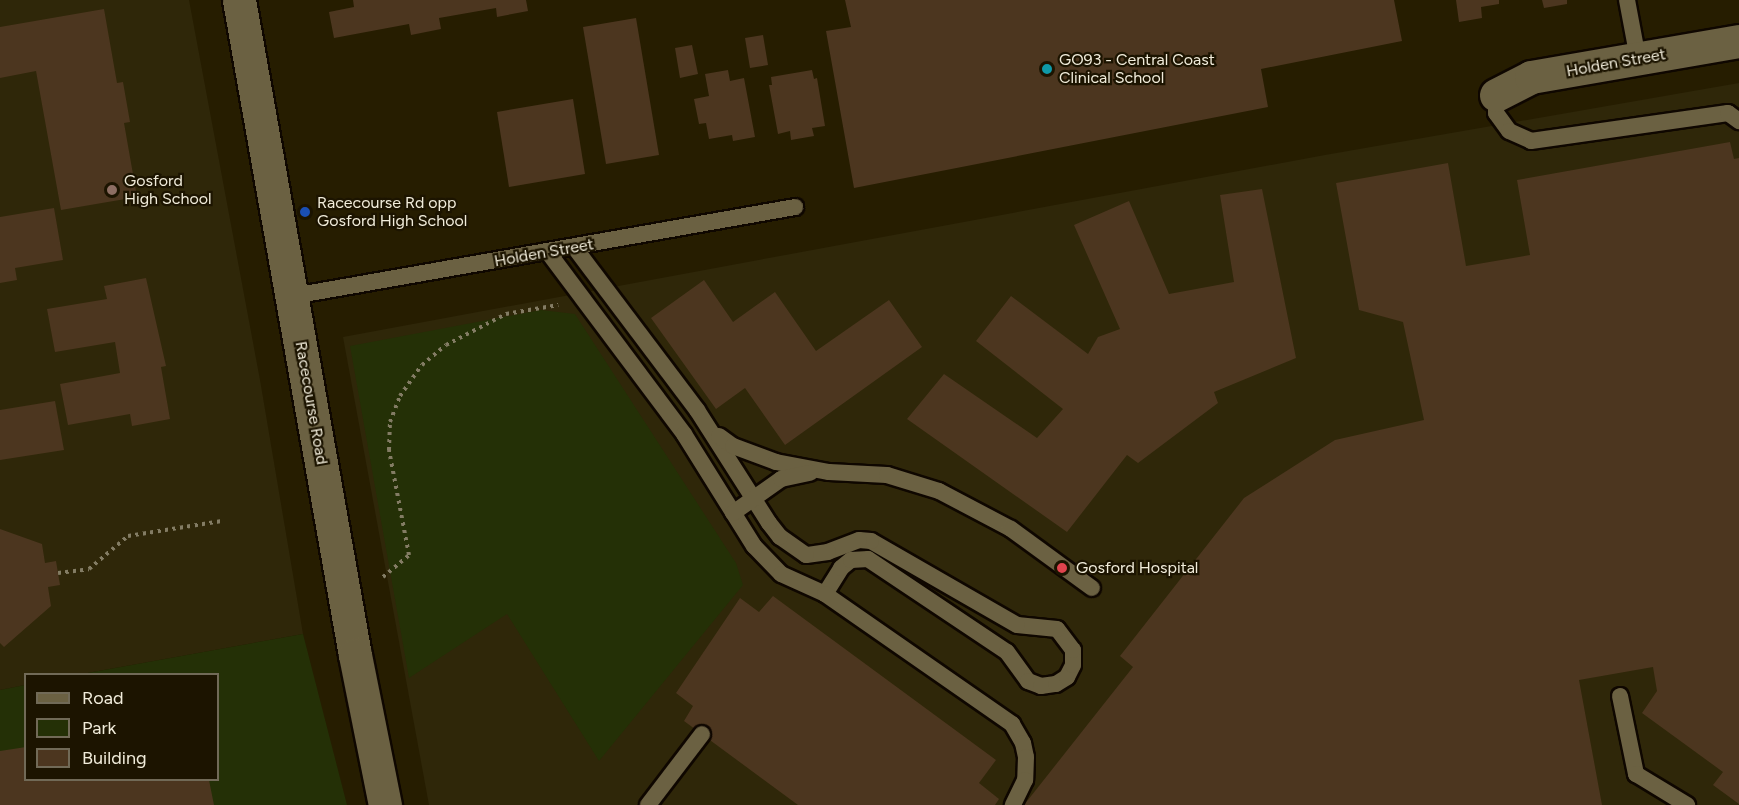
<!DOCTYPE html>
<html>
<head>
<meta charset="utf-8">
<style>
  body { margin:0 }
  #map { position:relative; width:1739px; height:805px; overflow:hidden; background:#261d00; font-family:Figtree,sans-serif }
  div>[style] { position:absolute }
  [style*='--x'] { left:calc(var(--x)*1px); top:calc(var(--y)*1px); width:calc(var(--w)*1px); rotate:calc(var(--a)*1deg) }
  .built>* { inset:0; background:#2f2709 }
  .green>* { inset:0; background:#243006 }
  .building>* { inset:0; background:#4c361f }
  .path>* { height:4px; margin-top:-2px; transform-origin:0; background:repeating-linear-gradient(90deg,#837c64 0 3px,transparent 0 7.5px) }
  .roads { filter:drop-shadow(2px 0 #0f0700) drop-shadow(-2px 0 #0f0700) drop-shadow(0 2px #0f0700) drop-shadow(0 -2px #0f0700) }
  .service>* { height:16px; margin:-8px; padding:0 8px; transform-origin:8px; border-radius:8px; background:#6b6142 }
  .minor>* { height:33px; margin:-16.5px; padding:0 16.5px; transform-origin:16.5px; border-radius:16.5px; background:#6b6142 }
  .secondary>* { height:33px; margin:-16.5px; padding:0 16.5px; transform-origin:16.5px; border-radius:16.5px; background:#6b6142 }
  .dots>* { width:16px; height:16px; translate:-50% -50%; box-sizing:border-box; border:3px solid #1c1400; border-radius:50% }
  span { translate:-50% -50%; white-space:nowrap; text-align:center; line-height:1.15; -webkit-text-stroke:4.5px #1c1400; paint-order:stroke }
  .poi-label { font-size:16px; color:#f1ecda }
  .left { translate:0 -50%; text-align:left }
  .street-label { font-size:16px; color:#f1ecda }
  .legend { position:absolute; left:24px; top:673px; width:195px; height:108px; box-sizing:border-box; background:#1c1400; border:2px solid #716a57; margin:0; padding:8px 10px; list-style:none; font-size:18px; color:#f1ecda }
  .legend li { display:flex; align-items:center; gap:12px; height:30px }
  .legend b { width:30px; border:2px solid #716a57 }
</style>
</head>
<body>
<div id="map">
  <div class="built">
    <i style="clip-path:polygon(0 0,189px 0,260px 380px,303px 634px,82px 674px,26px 674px,25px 685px,0 690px)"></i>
    <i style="clip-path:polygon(1739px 83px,1739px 805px,429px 805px,343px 337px,1325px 155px)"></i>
  </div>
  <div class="green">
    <i style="clip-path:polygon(541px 310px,575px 314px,736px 563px,743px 585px,599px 761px,507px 614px,409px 678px,350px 346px)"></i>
    <i style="clip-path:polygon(303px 634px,347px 805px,0 805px,0 690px,25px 685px,26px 780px,218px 780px,218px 674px,82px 674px)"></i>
  </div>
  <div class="building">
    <i style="clip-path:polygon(353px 0,526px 0,528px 11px,497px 17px,496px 8px,439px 18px,441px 29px,411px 35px,409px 24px,334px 38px,329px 12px,354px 7px)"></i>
    <i style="clip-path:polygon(845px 0,1394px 0,1402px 41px,1261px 69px,1268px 107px,854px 188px,826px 31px,851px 27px)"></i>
    <i style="clip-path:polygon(1456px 0,1499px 0,1499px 4px,1481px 7px,1482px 18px,1459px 22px)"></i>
    <i style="clip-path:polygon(1542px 0,1567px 0,1567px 4px,1544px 8px)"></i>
    <i style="clip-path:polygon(104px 9px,117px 83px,123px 82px,130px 122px,124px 123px,137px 197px,61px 210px,36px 71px,0 78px,0 27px)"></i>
    <i style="clip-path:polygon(636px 18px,659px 155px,606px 164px,583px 27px)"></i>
    <i style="clip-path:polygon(763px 35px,768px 65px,750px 68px,745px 38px)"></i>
    <i style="clip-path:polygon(692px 45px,698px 74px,680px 78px,675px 48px)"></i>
    <i style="clip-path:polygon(728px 70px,730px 81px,744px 78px,755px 137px,733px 141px,732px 135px,709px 139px,706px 123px,699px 124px,694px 99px,709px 96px,705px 74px)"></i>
    <i style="clip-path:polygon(812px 70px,814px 79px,817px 78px,825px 126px,812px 128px,814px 136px,791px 140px,790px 131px,778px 134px,769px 85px,772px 85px,771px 77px)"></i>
    <i style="clip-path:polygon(573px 99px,585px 174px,509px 187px,497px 112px)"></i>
    <i style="clip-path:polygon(1730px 142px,1734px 159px,1739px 158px,1739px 804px,1713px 785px,1723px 772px,1642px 713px,1657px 691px,1653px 667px,1579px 680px,1602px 805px,1024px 805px,1133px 667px,1120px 656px,1244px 498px,1335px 440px,1424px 420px,1403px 322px,1359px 310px,1336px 183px,1448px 163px,1466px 266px,1530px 255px,1517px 180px)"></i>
    <i style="clip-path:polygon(1262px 189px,1296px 358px,1214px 392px,1218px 403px,1138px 463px,1127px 455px,1067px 532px,907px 419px,944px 374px,1037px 438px,1063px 409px,976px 341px,1011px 296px,1088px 354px,1098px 337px,1120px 329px,1074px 225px,1129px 201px,1169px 294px,1234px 282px,1220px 195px)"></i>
    <i style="clip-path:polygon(54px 208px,63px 260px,15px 268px,17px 280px,0 283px,0 217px)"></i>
    <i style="clip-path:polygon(146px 278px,166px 366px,161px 367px,170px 419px,132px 426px,130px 414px,68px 425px,60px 384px,120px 373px,115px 342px,55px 352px,47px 309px,107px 299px,104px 286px)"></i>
    <i style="clip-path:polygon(704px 280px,733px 322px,775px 292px,816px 351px,889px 300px,922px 347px,785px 445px,745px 388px,716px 409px,651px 318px)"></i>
    <i style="clip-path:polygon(55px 401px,64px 450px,0 460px,0 410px)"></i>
    <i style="clip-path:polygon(0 529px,42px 544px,45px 563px,56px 561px,60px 585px,48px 587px,51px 606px,4px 647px,0 643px)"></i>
    <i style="clip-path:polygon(773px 596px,996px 760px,979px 783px,999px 799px,995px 805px,798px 805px,684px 721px,693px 706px,676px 693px,740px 598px,759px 612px)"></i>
    <i style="clip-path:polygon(26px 747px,26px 780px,209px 780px,214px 805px,0 805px,0 751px)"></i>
  </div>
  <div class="path">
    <i style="--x:58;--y:573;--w:31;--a:-7"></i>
    <i style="--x:89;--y:569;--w:51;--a:-40.2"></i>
    <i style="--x:128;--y:536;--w:95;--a:-9.1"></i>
    <i style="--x:383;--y:577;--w:34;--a:-40"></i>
    <i style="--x:409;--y:555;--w:107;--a:-100.8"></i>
    <i style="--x:389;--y:450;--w:28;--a:-88"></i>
    <i style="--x:390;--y:422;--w:28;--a:-69"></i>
    <i style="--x:400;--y:396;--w:38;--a:-55"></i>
    <i style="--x:422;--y:365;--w:31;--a:-40"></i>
    <i style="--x:446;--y:345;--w:68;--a:-27.3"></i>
    <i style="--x:506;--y:314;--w:53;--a:-9.8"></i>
  </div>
  <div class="roads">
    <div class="service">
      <i style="--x:1627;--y:0;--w:60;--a:79.4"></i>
      <i style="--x:1496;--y:95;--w:18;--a:90"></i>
      <i style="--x:1496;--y:113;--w:22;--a:54"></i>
      <i style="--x:1509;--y:131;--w:24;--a:24"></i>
      <i style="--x:1531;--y:141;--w:199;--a:-8.1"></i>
      <i style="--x:1728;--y:113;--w:14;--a:36"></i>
      <i style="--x:548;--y:252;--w:227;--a:53.2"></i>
      <i style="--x:684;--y:434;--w:132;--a:58"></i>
      <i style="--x:754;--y:546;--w:39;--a:46"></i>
      <i style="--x:781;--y:574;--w:48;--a:24.4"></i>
      <i style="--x:825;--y:594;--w:31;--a:-58"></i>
      <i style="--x:841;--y:568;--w:13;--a:-39"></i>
      <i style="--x:851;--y:560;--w:17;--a:-3"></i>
      <i style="--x:868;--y:559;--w:167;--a:33.8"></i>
      <i style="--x:1007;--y:652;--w:36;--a:54"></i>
      <i style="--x:1028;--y:681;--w:14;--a:21"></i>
      <i style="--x:1041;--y:686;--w:15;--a:-8"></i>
      <i style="--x:1056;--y:684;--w:13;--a:-32"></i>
      <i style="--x:1067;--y:677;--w:13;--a:-63"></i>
      <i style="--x:1073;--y:665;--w:15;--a:-90"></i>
      <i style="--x:1073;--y:650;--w:26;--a:-127"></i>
      <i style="--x:1057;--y:629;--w:40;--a:-174.3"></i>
      <i style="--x:1017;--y:625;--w:168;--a:-150.1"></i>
      <i style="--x:871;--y:541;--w:12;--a:-175"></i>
      <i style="--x:859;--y:540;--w:33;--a:159"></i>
      <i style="--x:828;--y:552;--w:22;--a:172"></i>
      <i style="--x:806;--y:555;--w:32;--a:-145"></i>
      <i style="--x:780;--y:537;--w:18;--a:-128"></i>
      <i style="--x:769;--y:523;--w:134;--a:-122.5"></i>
      <i style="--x:697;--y:410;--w:203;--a:-127"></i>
      <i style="--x:293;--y:296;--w:510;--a:-10.05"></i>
      <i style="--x:719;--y:436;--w:17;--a:36"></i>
      <i style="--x:733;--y:446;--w:46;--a:20.4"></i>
      <i style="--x:776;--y:462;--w:54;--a:10.7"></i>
      <i style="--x:829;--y:472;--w:58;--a:3"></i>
      <i style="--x:887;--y:475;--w:54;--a:17.1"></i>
      <i style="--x:939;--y:491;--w:81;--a:27.8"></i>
      <i style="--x:1011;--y:529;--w:100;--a:36.1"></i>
      <i style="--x:733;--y:513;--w:59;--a:-35.3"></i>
      <i style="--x:781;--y:479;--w:30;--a:-12"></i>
      <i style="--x:825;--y:594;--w:228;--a:34.8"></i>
      <i style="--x:1012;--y:724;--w:22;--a:60"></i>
      <i style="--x:1023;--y:743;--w:14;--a:78"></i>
      <i style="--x:1026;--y:757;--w:23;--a:92"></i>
      <i style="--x:1025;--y:780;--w:28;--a:116"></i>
      <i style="--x:1620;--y:696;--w:80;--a:78.4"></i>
      <i style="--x:1636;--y:774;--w:60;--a:31.3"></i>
      <i style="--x:648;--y:805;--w:89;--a:-52.7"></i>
    </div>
    <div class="minor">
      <i style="--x:1496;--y:95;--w:39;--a:-27"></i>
      <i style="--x:1531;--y:77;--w:211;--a:-9.8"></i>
    </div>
    <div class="secondary">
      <i style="--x:239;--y:0;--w:665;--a:79.96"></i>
      <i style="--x:355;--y:655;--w:153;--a:78.7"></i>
    </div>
  </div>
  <div class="dots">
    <i style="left:1047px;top:69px;background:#0f9aa8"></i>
    <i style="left:112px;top:190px;background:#8d6e63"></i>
    <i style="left:305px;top:212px;background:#1a4fb4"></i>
    <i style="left:1062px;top:568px;background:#e0444e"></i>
  </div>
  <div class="poi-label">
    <span class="left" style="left:1059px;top:69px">GO93 - Central Coast<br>Clinical School</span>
    <span class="left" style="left:124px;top:190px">Gosford<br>High School</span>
    <span class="left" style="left:317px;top:212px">Racecourse Rd opp<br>Gosford High School</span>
    <span class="left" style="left:1076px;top:568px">Gosford Hospital</span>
  </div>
  <div class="street-label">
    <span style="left:1616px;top:63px;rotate:-10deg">Holden Street</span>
    <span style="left:544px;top:253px;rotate:-10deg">Holden Street</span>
    <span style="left:311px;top:403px;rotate:80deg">Racecourse Road</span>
  </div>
  <ul class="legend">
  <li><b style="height:8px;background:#6b6142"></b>Road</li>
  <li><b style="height:16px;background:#243006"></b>Park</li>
  <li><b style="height:16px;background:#4c361f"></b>Building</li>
  </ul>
</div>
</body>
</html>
